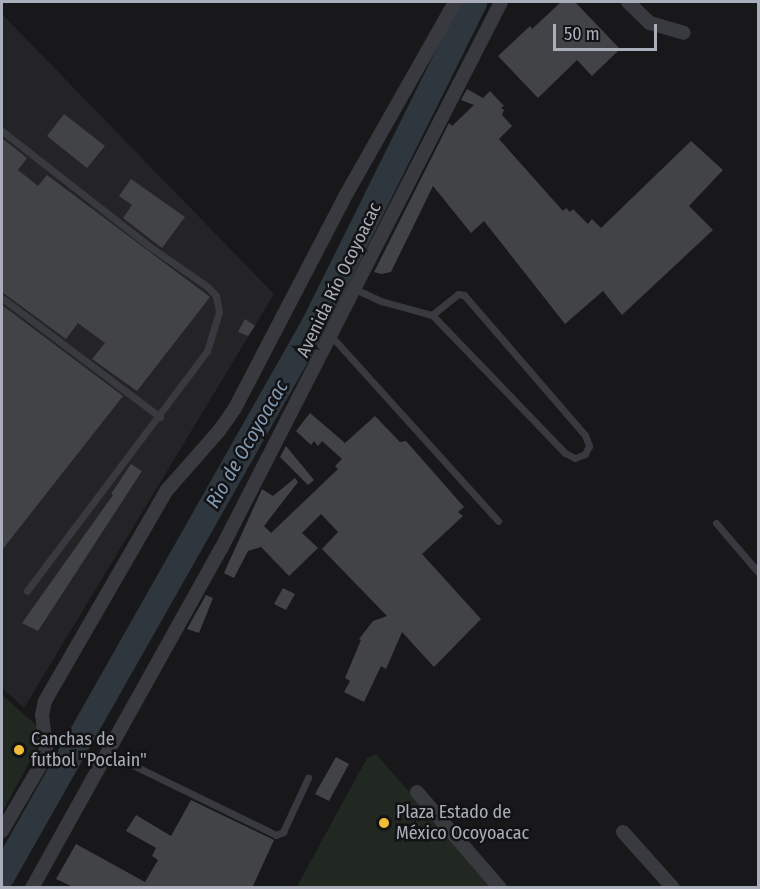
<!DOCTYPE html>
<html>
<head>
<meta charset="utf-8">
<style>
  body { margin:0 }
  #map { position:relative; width:760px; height:889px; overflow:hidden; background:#18181a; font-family:"Fira Sans Condensed",sans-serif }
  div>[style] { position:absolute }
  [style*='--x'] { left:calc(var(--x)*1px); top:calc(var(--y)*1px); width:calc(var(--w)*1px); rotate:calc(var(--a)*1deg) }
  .built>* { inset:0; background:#242427 }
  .green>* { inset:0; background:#202821 }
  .river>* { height:26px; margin:-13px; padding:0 13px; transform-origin:13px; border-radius:13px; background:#2e363e }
  .building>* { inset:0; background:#424347 }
  .service>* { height:7px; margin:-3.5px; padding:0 3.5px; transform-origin:3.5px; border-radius:3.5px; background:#393a3f }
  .minor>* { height:14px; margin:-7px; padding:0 7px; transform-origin:7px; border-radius:7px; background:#393a3f }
  .dots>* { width:16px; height:16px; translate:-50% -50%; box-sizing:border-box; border:3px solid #131315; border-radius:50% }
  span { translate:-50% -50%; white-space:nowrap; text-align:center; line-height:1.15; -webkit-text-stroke:5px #131315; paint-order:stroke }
  .street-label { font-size:18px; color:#aaaeba }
  .poi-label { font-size:18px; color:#aaaeba }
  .left { translate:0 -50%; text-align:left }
  .water-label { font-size:20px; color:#829ab4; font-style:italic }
  .frame { position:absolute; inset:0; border:3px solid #aaaeba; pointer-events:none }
  .scale { position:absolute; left:553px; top:24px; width:104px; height:27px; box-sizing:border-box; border:3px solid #aaaeba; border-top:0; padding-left:8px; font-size:18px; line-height:21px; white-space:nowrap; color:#aaaeba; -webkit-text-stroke:4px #131315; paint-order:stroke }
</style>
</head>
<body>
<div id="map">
  <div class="built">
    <i style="clip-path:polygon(2px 14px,274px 294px,24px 708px,2px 688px)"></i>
  </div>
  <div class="green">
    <i style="clip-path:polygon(2px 695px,45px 733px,2px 813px)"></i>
    <i style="clip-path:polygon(376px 754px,493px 887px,296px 888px,367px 758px)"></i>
  </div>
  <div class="river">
    <i style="--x:2;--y:876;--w:633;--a:-60.48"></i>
    <i style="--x:314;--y:325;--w:360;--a:-63.6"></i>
  </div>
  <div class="building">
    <i style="clip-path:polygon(561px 2px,575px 2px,620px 49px,592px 76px,577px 60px,538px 98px,498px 56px,530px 26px,532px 29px)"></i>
    <i style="clip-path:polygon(467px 89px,483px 98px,490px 91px,504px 106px,501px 108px,504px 110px,502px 115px,512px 126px,499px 139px,563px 211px,566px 208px,570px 212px,573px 209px,588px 224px,592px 219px,601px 228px,691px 141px,723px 170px,689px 206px,713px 230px,622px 315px,603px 291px,565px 324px,484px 221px,471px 233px,433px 186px,391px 272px,381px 274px,374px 272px,449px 123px,452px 126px,474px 105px,461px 100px)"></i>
    <i style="clip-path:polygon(64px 114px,105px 146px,87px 168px,47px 136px)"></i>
    <i style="clip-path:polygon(2px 138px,27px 158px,18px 170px,38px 186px,47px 175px,210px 297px,137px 391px,92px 359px,105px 343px,78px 323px,66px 339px,2px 292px)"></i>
    <i style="clip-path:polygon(131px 179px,185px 217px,162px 248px,123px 218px,132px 205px,119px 196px)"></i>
    <i style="clip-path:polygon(2px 305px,123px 396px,2px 550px)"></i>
    <i style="clip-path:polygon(245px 319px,255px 326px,248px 336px,238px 332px)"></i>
    <i style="clip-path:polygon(310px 413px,345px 443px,375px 416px,400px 442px,406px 441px,464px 507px,458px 512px,463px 516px,422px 554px,481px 619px,434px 667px,402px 632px,386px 669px,381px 666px,364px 702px,344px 692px,350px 681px,345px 678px,361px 640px,359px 639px,373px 621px,387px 616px,322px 549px,338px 532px,321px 514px,302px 533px,318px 548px,289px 576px,261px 547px,248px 551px,234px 578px,224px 573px,262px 489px,273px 496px,295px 478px,298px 482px,264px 526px,271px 533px,338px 469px,335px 466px,342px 459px,322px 441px,318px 446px,314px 441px,311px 445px,296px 431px)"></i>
    <i style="clip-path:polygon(286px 446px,314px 480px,308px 485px,280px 457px)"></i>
    <i style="clip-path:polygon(131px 464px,142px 471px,38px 631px,22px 623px,113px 495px,111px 494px)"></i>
    <i style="clip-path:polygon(283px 588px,295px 594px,286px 610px,274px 604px)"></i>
    <i style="clip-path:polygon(206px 595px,213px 598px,199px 633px,187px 629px)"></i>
    <i style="clip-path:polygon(336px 757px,349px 764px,329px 801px,315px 794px)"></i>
    <i style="clip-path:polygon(191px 800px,274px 840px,252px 888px,75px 888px,56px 879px,76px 844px,145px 882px,158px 860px,152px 856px,156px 848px,126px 831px,136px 815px,171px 836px)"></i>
  </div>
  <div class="service">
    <i style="--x:2;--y:131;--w:190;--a:38"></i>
    <i style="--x:152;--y:248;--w:68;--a:34.9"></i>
    <i style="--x:208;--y:287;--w:12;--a:48"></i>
    <i style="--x:216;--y:296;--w:16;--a:79"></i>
    <i style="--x:219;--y:312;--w:41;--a:107.1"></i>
    <i style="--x:207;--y:351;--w:300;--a:126.9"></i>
    <i style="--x:355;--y:289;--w:29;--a:25"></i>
    <i style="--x:381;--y:301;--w:53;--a:15.4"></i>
    <i style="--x:432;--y:315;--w:33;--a:-39"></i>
    <i style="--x:458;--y:294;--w:6;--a:9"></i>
    <i style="--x:464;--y:295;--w:185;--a:49.2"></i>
    <i style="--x:585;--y:435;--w:12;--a:70"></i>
    <i style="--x:589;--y:446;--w:9;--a:117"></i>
    <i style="--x:585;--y:454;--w:11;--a:158"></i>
    <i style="--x:575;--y:458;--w:11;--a:-153"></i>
    <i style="--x:565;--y:453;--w:192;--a:-133.9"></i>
    <i style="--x:2;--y:298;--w:198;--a:37"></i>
    <i style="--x:332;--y:337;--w:248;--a:47.9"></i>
    <i style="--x:716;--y:523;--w:65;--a:49.4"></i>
    <i style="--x:106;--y:752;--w:189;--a:26"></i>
    <i style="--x:276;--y:835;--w:8;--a:-23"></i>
    <i style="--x:283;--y:832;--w:60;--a:-65.2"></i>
  </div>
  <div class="minor">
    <i style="--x:628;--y:2;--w:30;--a:44"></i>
    <i style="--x:650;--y:23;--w:35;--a:16"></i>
    <i style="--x:417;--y:792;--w:127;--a:49.2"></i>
    <i style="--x:2;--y:831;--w:75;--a:-59.7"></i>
    <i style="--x:40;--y:766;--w:20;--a:-72"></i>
    <i style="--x:46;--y:747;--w:32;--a:-97"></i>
    <i style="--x:42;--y:715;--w:14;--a:-78"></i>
    <i style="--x:45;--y:701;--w:244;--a:-60"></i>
    <i style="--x:167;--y:490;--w:79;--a:-48.6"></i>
    <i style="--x:219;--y:431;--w:28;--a:-55"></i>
    <i style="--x:235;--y:408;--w:242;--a:-62.5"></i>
    <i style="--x:347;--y:193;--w:219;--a:-60.5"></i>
    <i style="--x:623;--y:832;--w:75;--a:48.2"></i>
    <i style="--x:32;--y:888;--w:388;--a:-60.9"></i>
    <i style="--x:221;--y:549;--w:614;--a:-62.89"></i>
  </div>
  <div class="dots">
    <i style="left:19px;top:750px;background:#f1bd39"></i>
    <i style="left:384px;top:823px;background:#f1bd39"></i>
  </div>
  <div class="street-label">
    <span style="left:339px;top:280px;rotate:-64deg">Avenida Río Ocoyoacac</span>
  </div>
  <div class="poi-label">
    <span class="left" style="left:31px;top:750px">Canchas de<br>futbol "Poclain"</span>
    <span class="left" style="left:396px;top:823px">Plaza Estado de<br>México Ocoyoacac</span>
  </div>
  <div class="water-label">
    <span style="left:247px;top:444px;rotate:-60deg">Rio de Ocoyoacac</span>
  </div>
  <div class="frame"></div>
  <div class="scale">50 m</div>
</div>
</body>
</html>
